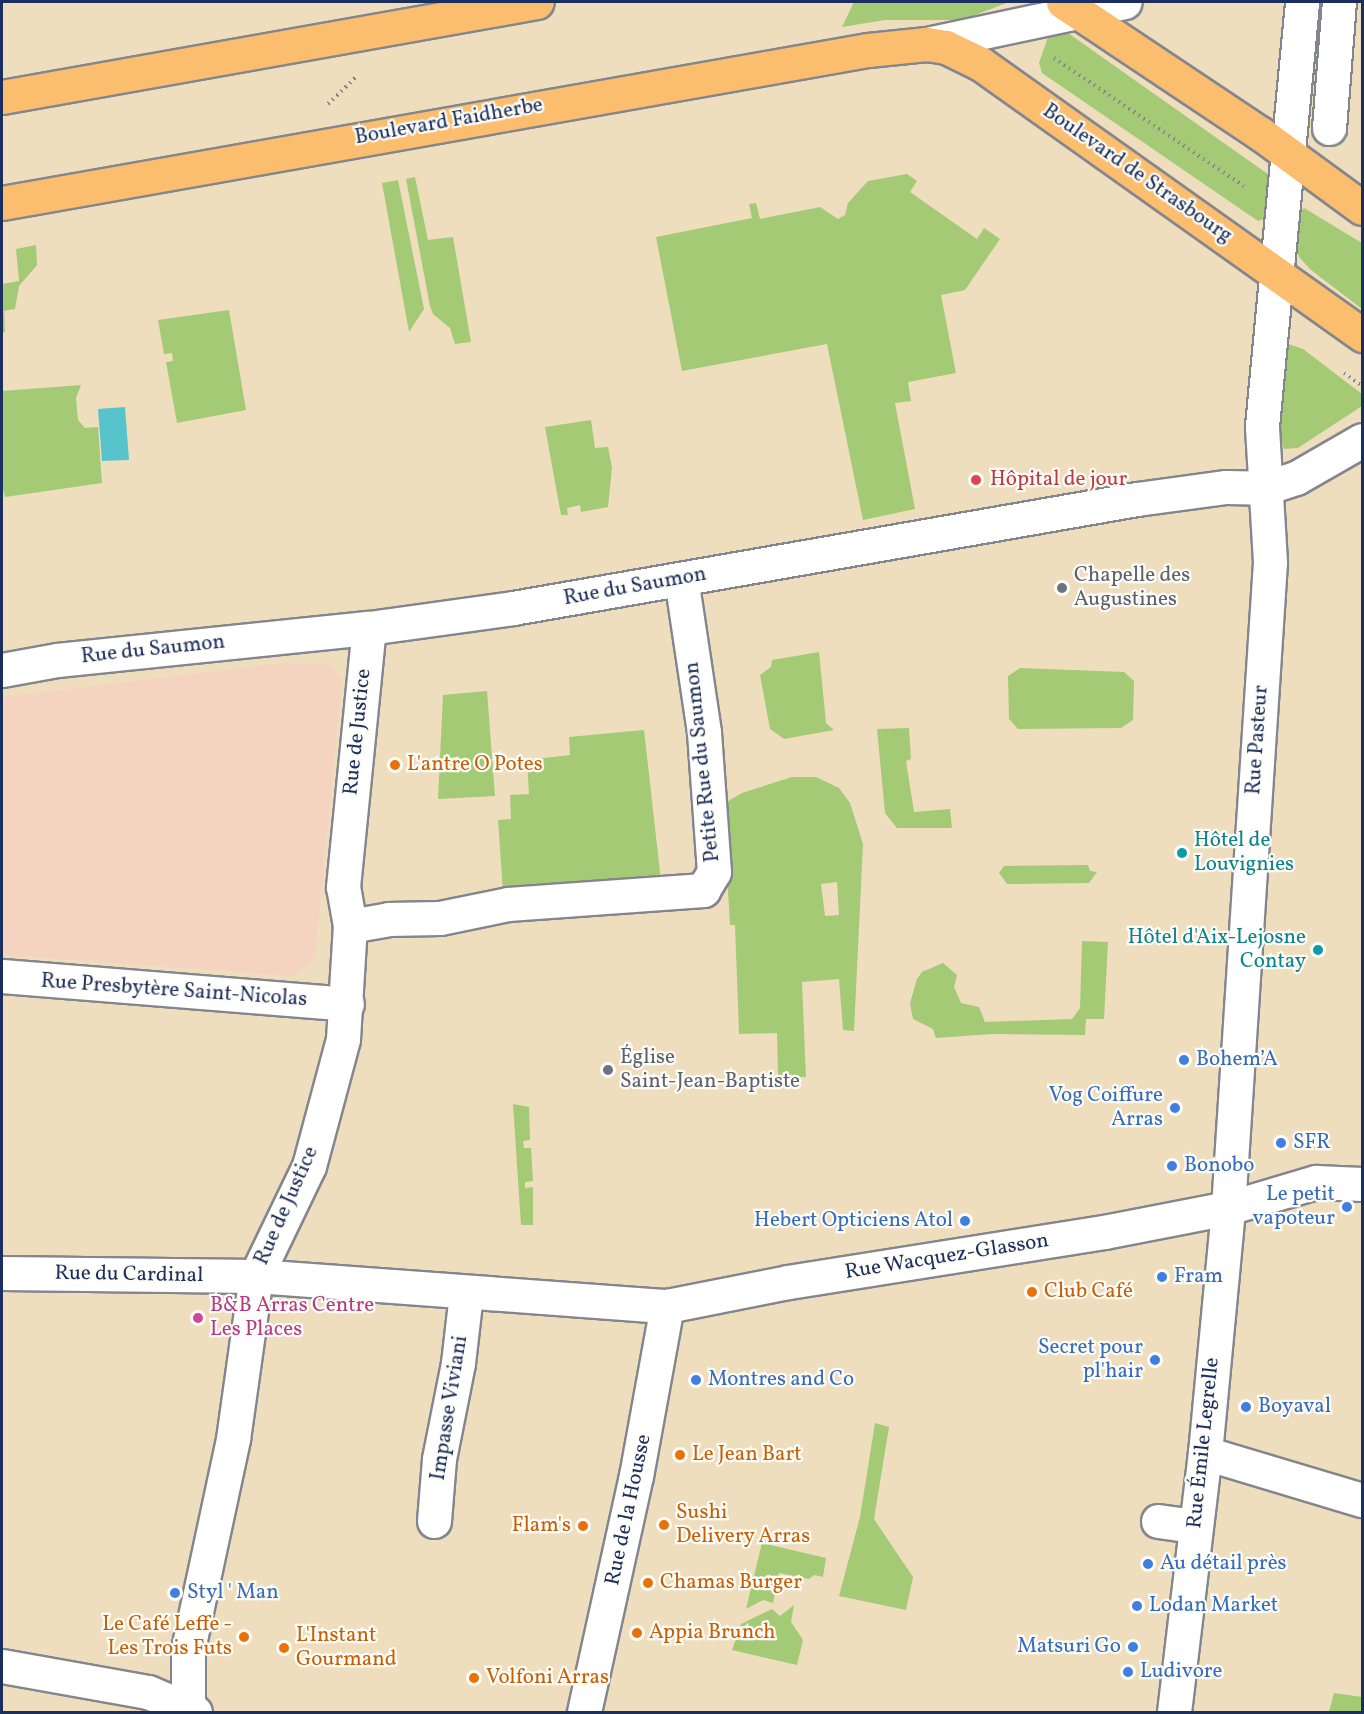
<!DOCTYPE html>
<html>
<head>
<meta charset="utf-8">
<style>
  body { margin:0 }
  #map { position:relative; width:1364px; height:1714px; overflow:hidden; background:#eedebe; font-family:Vollkorn,serif }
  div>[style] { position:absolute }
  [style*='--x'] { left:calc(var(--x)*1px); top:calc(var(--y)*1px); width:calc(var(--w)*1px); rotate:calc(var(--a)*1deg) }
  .built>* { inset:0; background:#f5d3c1 }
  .green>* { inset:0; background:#a4ca75 }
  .water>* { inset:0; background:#57c4cb }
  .path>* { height:4px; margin-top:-2px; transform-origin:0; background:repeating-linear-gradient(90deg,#84868e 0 1.5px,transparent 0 6px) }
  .roads { filter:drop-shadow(2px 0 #84868e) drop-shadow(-2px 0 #84868e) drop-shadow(0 2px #84868e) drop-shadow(0 -2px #84868e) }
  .minor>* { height:33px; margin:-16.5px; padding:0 16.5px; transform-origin:16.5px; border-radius:16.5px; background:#fff }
  .major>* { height:33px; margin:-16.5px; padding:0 16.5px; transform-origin:16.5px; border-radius:16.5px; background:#fbbd6e }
  .dots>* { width:16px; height:16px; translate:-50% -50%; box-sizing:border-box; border:3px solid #fdfcf7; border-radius:50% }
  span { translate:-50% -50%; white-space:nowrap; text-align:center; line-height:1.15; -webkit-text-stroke:4.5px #fdfcf7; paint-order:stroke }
  .street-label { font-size:21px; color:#1b2f5e }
  .health-label { font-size:21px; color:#be3a42 }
  .left { translate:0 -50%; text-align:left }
  .worship-label { font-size:21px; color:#5b616d }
  .food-label { font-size:21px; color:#c56008 }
  .right { translate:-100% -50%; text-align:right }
  .culture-label { font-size:21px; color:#0d838f }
  .shop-label { font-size:21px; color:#366cbe }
  .hotel-label { font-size:21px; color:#b23c85 }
  .frame { position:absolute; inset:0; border:3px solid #1b2f5e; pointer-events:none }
</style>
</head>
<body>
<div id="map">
  <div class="built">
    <i style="clip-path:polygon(284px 663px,329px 665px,342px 680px,315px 958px,293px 976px,2px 955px,2px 697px)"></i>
  </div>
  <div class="green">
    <i style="clip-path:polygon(854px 2px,1009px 2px,962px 20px,885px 20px,842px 27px)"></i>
    <i style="clip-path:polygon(1068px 33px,1272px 177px,1264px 219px,1258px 221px,1042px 73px,1039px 63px,1048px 37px)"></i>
    <i style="clip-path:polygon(907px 174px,917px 181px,910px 192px,977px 239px,984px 228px,1000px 239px,965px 290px,941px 295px,956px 373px,908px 382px,911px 401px,895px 403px,915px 509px,863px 520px,827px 344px,682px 371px,656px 237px,752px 218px,749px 204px,756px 203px,760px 219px,820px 207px,838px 219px,845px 215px,848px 203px,868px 181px)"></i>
    <i style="clip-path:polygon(415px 177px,428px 240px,453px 237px,471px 342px,455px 344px,450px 328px,433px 314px,430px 306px,406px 179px)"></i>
    <i style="clip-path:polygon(398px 180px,424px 309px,409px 332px,382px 183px)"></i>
    <i style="clip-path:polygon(1304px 208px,1362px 243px,1362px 309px,1311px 270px,1299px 257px,1293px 235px,1295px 218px)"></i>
    <i style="clip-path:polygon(36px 245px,37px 265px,19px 286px,15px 309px,4px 311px,5px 332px,2px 333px,2px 284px,19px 281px,16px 249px)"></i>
    <i style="clip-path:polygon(229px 310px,246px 410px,177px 423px,166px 362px,173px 361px,172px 353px,164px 354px,158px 320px)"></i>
    <i style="clip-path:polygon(1283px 342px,1303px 349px,1362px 394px,1362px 406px,1298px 448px,1284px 449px,1279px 434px)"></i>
    <i style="clip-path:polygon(81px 385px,76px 398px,78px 420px,85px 428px,98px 427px,102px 483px,5px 497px,2px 485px,2px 391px)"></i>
    <i style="clip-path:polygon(591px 420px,595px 448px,608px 447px,612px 468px,608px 507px,581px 512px,580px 505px,567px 508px,568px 515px,561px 515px,545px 427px)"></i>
    <i style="clip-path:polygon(819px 652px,826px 723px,834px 730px,784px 739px,770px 729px,760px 675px,771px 667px,772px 660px)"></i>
    <i style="clip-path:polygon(1020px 668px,1124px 672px,1134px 681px,1133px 720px,1121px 728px,1018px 729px,1009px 719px,1008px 676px)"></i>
    <i style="clip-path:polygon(487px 691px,495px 796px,438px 799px,443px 695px)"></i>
    <i style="clip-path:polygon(909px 728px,911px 759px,906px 761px,914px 812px,950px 809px,952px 828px,897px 828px,885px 813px,877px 729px)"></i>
    <i style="clip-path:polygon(644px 730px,661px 881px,503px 892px,498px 820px,511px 819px,510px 795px,529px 794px,527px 760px,570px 755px,569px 737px)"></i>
    <i style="clip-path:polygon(evenodd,792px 777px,816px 777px,839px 788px,850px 803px,863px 844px,854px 1031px,843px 1030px,839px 979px,802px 982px,806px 1077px,778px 1077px,777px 1033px,739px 1034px,735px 925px,730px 925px,723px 804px,742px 793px,792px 777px,837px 882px,839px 915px,825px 916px,821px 884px,837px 882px)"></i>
    <i style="clip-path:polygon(1088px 865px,1090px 871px,1097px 872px,1089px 883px,1007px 884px,999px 873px,1004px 866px)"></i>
    <i style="clip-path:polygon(1082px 941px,1108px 942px,1104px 1019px,1086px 1019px,1085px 1035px,991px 1034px,936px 1038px,933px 1029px,913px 1019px,910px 1003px,917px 979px,922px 972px,943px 963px,957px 975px,954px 987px,961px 1003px,979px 1007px,985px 1022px,1072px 1019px,1080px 1008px)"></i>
    <i style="clip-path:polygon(513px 1104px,529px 1107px,530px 1140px,523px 1141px,524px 1148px,531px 1148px,533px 1181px,525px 1182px,525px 1188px,533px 1187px,533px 1225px,521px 1225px)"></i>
    <i style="clip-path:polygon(875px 1423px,889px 1427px,874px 1519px,913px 1577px,906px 1610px,839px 1596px,860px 1517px)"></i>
    <i style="clip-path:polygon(762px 1543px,826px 1558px,823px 1577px,814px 1575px,809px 1579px,779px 1573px,773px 1603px,763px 1600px,746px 1609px)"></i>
    <i style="clip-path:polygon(794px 1605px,791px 1622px,803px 1640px,797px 1665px,732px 1650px,741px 1624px,772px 1609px,780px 1616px)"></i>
    <i style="clip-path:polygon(1334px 1693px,1362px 1697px,1362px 1712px,1329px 1712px)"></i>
  </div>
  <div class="water">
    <i style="clip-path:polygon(125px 407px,129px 460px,102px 461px,98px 409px)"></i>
  </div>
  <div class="path">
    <i style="--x:1054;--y:58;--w:229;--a:34"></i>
    <i style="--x:328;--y:104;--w:40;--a:-44"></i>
    <i style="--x:1344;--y:373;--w:22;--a:36"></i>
  </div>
  <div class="roads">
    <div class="minor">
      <i style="--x:927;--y:44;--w:202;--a:-12"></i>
      <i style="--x:1329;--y:128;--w:126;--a:-85.5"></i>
      <i style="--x:2;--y:670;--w:56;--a:-10.3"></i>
      <i style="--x:57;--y:660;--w:314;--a:-5.9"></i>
      <i style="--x:369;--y:628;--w:145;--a:-7.9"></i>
      <i style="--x:513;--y:608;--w:633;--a:-9.91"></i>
      <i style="--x:1137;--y:499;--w:90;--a:-7.7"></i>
      <i style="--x:1226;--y:487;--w:39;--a:1"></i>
      <i style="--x:1265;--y:488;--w:33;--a:-18"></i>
      <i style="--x:1296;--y:478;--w:76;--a:-29.9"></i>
      <i style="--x:350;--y:926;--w:39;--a:-10"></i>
      <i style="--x:388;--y:919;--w:52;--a:-1.1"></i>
      <i style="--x:440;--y:918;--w:69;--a:-11.6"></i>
      <i style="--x:508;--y:904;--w:196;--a:-4.1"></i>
      <i style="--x:703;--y:890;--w:21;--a:-59"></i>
      <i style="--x:714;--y:872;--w:140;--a:-94.1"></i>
      <i style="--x:704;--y:732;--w:155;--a:-98.5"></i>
      <i style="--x:2;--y:976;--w:346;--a:4.6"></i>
      <i style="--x:2;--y:1273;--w:254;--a:0.7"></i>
      <i style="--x:256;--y:1276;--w:412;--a:4.2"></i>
      <i style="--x:667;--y:1306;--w:123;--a:-11.2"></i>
      <i style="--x:788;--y:1282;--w:320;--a:-9"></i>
      <i style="--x:1104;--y:1232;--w:126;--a:-11"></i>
      <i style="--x:1228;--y:1208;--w:92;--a:-16.5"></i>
      <i style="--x:1316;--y:1182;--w:46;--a:2.5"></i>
      <i style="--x:1205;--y:1453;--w:164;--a:16.7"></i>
      <i style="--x:434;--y:1521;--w:62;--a:-85.4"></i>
      <i style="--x:439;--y:1459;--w:98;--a:-78.8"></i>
      <i style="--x:458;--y:1363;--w:69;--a:-83.4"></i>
      <i style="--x:1158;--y:1521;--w:37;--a:8"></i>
      <i style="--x:2;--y:1666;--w:148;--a:10.1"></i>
      <i style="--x:148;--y:1692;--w:51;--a:23.1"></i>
      <i style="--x:188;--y:1712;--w:63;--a:-90"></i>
      <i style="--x:188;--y:1649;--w:215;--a:-77.9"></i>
      <i style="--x:233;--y:1439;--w:165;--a:-82"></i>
      <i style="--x:256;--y:1276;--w:122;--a:-64.3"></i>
      <i style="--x:309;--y:1166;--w:131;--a:-75"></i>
      <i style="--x:343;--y:1039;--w:113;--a:-86.5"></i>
      <i style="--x:350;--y:926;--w:40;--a:-100"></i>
      <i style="--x:343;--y:887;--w:260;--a:-84.3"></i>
      <i style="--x:584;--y:1712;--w:242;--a:-77.6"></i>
      <i style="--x:636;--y:1476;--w:173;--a:-79.7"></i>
      <i style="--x:1174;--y:1712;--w:261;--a:-83.2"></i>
      <i style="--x:1205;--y:1453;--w:246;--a:-84.6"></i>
      <i style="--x:1228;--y:1208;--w:647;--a:-86.28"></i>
      <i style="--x:1270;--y:562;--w:136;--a:-93.4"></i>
      <i style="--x:1262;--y:426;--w:426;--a:-84.6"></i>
    </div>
    <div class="major">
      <i style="--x:1063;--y:2;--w:238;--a:33.7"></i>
      <i style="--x:1261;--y:134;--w:125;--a:36.2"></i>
      <i style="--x:2;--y:97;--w:543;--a:-10.07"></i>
      <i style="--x:2;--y:203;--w:879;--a:-10.02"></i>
      <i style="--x:868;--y:50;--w:59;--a:-5.8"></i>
      <i style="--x:927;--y:44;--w:19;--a:9"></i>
      <i style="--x:946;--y:47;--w:39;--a:26"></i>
      <i style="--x:981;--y:64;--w:468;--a:35.4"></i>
    </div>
  </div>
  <div class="dots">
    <i style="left:976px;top:480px;background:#e0444e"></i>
    <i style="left:1062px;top:588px;background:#6b7280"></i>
    <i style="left:395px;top:765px;background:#e8710a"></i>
    <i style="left:1182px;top:853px;background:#0f9aa8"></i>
    <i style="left:1318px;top:950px;background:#0f9aa8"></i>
    <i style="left:1184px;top:1060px;background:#3f7fe0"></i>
    <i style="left:608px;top:1070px;background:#6b7280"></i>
    <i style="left:1175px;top:1108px;background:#3f7fe0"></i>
    <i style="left:1281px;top:1143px;background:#3f7fe0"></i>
    <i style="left:1172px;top:1166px;background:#3f7fe0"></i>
    <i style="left:1347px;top:1207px;background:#3f7fe0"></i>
    <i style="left:965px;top:1221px;background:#3f7fe0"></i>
    <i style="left:1162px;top:1277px;background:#3f7fe0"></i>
    <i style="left:1032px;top:1292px;background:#e8710a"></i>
    <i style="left:198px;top:1318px;background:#d1479c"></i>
    <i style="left:1155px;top:1360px;background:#3f7fe0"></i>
    <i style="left:696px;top:1380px;background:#3f7fe0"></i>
    <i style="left:1246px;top:1407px;background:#3f7fe0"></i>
    <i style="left:680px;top:1455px;background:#e8710a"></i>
    <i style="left:664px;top:1525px;background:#e8710a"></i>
    <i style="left:583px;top:1526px;background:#e8710a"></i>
    <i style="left:1148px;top:1564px;background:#3f7fe0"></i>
    <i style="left:648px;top:1583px;background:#e8710a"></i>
    <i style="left:175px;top:1593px;background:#3f7fe0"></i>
    <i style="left:1137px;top:1606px;background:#3f7fe0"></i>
    <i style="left:637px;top:1633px;background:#e8710a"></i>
    <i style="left:244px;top:1637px;background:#e8710a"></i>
    <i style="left:1133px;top:1647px;background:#3f7fe0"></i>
    <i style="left:284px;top:1648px;background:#e8710a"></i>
    <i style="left:1128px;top:1672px;background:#3f7fe0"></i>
    <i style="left:474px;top:1678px;background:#e8710a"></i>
  </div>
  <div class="street-label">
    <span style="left:449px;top:122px;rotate:-10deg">Boulevard Faidherbe</span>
    <span style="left:1137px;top:174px;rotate:35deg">Boulevard de Strasbourg</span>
    <span style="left:635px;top:587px;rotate:-10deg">Rue du Saumon</span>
    <span style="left:153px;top:650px;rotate:-6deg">Rue du Saumon</span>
    <span style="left:358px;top:732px;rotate:-84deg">Rue de Justice</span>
    <span style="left:1258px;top:740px;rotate:-86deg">Rue Pasteur</span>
    <span style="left:703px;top:762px;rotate:-96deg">Petite Rue du Saumon</span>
    <span style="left:174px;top:991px;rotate:4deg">Rue Presbytère Saint-Nicolas</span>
    <span style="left:287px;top:1206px;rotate:-66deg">Rue de Justice</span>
    <span style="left:947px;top:1257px;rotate:-9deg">Rue Wacquez-Glasson</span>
    <span style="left:129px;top:1275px;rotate:1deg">Rue du Cardinal</span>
    <span style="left:450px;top:1408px;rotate:-81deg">Impasse Viviani</span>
    <span style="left:1204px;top:1443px;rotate:-84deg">Rue Émile Legrelle</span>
    <span style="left:629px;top:1510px;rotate:-78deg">Rue de la Housse</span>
  </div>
  <div class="health-label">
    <span class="left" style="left:990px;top:480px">Hôpital de jour</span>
  </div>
  <div class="worship-label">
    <span class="left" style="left:1074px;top:588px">Chapelle des<br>Augustines</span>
    <span class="left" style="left:620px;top:1070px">Église<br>Saint-Jean-Baptiste</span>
  </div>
  <div class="food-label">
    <span class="left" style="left:407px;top:765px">L'antre O Potes</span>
    <span class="left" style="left:1044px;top:1292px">Club Café</span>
    <span class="left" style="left:692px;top:1455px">Le Jean Bart</span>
    <span class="left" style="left:676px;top:1525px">Sushi<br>Delivery Arras</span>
    <span class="right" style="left:571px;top:1526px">Flam's</span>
    <span class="left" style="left:660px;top:1583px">Chamas Burger</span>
    <span class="right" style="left:232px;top:1637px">Le Café Leffe -<br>Les Trois Futs</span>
    <span class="left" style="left:649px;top:1633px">Appia Brunch</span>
    <span class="left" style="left:296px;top:1648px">L'Instant<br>Gourmand</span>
    <span class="left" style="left:486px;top:1678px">Volfoni Arras</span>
  </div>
  <div class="culture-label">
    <span class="left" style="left:1194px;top:853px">Hôtel de<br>Louvignies</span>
    <span class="right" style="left:1306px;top:950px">Hôtel d'Aix-Lejosne<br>Contay</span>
  </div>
  <div class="shop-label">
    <span class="left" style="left:1196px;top:1060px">Bohem’A</span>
    <span class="right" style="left:1163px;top:1108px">Vog Coiffure<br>Arras</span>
    <span class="left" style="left:1293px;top:1143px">SFR</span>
    <span class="left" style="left:1184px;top:1166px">Bonobo</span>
    <span class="right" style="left:1335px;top:1207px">Le petit<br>vapoteur</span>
    <span class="right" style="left:953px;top:1221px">Hebert Opticiens Atol</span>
    <span class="left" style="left:1174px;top:1277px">Fram</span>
    <span class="right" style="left:1143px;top:1360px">Secret pour<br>pl'hair</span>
    <span class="left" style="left:708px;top:1380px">Montres and Co</span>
    <span class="left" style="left:1258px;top:1407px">Boyaval</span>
    <span class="left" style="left:1160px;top:1564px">Au détail près</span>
    <span class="left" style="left:187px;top:1593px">Styl ' Man</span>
    <span class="left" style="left:1149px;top:1606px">Lodan Market</span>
    <span class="right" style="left:1121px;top:1647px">Matsuri Go</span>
    <span class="left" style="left:1140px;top:1672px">Ludivore</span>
  </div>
  <div class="hotel-label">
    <span class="left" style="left:210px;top:1318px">B&amp;B Arras Centre<br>Les Places</span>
  </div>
  <div class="frame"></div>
</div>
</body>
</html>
